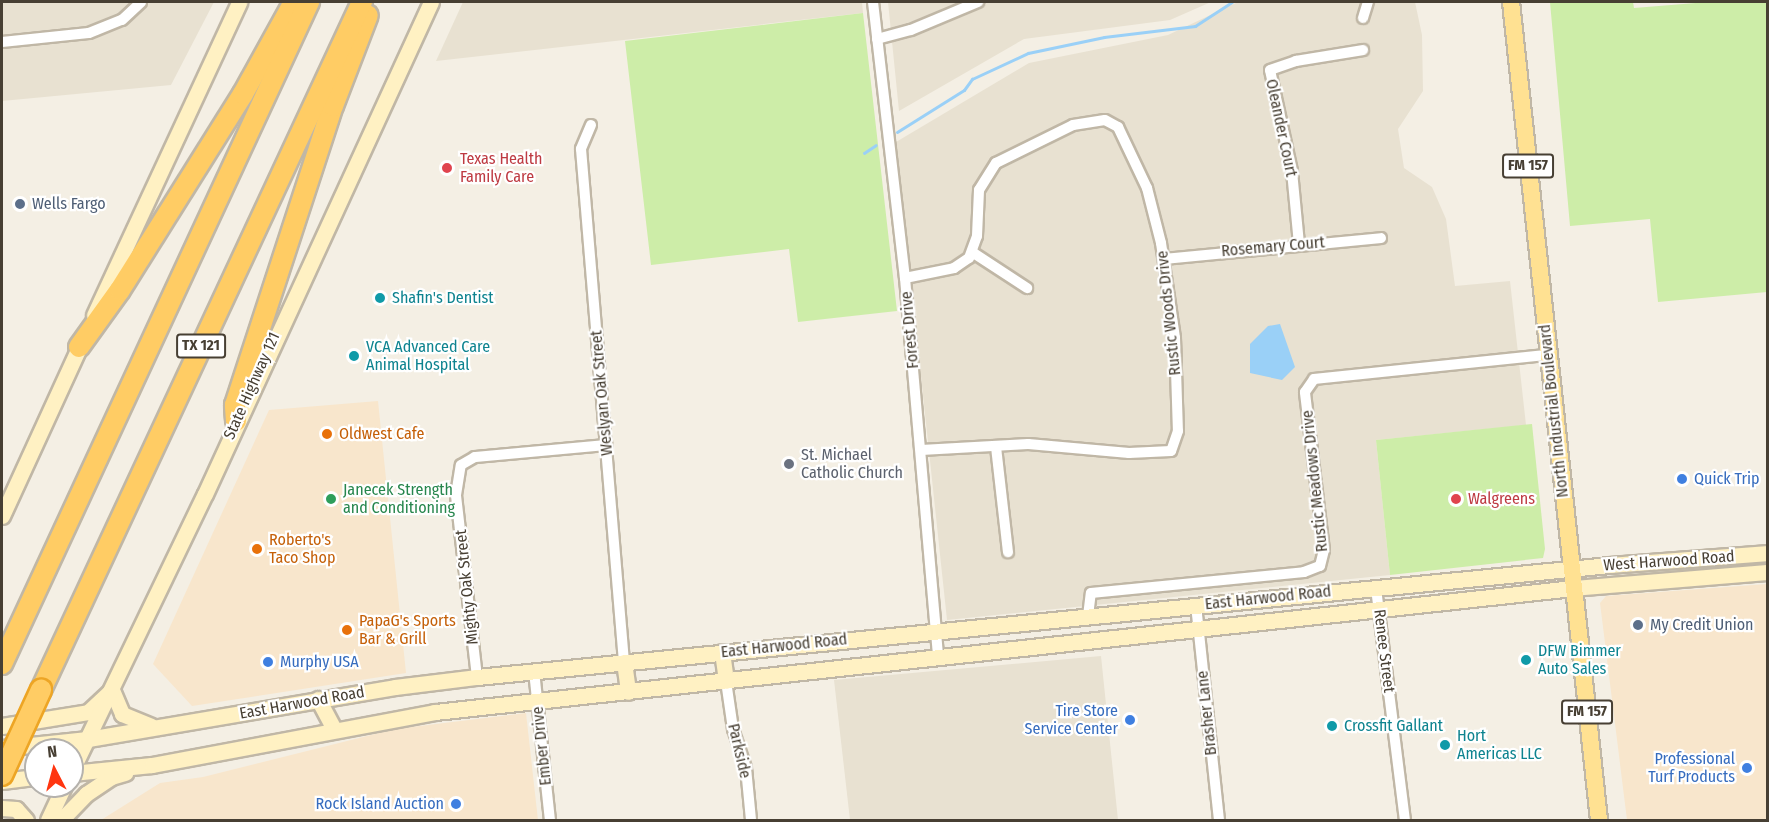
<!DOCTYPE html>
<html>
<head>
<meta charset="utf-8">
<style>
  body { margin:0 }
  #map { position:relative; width:1769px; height:822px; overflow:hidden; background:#f4efe4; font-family:"Fira Sans Condensed",sans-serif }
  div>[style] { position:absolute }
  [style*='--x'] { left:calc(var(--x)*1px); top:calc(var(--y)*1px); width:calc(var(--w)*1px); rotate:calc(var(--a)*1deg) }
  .residential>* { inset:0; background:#e8e1d1 }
  .commercial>* { inset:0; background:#f8e6cc }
  .green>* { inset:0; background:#cdeda8 }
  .water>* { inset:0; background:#9ad0f7 }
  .stream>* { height:3px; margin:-1.5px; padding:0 1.5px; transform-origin:1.5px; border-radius:1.5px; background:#9ad0f7 }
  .roads { filter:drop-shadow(2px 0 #c0b7a6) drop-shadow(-2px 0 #c0b7a6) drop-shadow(0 2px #c0b7a6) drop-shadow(0 -2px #c0b7a6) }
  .street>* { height:10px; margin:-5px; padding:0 5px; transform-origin:5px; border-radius:5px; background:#fff }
  .secondary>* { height:15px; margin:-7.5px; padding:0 7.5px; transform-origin:7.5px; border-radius:7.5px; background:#fff1c3 }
  .primary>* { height:16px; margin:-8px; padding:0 8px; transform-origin:8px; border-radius:8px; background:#ffe192 }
  .highway>* { height:20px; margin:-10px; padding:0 10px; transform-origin:10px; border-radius:10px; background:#ffcc64 }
  .bridges { filter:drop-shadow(2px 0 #eda525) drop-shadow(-2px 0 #eda525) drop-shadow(0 2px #eda525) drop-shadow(0 -2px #eda525) }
  .highway-bridge>* { height:20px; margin:-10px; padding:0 10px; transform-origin:10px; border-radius:10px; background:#ffcc64 }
  .dots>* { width:16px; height:16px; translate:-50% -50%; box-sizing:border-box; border:3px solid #fff; border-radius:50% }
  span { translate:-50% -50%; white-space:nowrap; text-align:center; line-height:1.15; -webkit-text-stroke:4.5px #fff; paint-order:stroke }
  .shield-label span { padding:2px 4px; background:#fff; border:2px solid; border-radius:4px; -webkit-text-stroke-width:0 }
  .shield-label { font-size:15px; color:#473f33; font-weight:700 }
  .street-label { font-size:16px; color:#473f33 }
  .health-label { font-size:16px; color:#be3a42 }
  .left { translate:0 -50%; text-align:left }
  .service-label { font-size:16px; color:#4e5e75 }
  .culture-label { font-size:16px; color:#0d838f }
  .food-label { font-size:16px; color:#c56008 }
  .worship-label { font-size:16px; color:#5b616d }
  .shop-label { font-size:16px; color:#366cbe }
  .right { translate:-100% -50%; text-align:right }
  .leisure-label { font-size:16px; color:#27864d }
  .frame { position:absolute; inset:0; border:3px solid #473f33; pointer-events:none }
  .north { position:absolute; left:24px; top:738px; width:60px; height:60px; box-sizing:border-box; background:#fff; border:2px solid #b5b2ad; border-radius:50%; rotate:354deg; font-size:16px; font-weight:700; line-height:24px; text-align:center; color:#473f33 }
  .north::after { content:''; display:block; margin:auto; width:21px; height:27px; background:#ff3510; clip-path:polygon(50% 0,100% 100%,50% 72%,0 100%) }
</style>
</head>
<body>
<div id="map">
  <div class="residential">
    <i style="clip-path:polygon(2px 2px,214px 2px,171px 85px,2px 101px)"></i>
    <i style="clip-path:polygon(463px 2px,862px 2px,863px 13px,436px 61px)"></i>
    <i style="clip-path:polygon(888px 2px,1211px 2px,1170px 20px,1024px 39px,899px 111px)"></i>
    <i style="clip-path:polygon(1238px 2px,1415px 2px,1422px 35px,1423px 91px,1398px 129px,1404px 168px,1432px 187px,1446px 219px,1455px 286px,1510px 281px,1526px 425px,1376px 440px,1390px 575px,947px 620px,896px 142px,1029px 63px,1168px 35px)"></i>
    <i style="clip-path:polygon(1101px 656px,1118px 820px,850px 820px,834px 680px)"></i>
  </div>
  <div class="commercial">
    <i style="clip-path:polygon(378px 401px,406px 673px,192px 706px,153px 664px,269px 410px)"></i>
    <i style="clip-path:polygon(1767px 584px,1767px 820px,1627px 820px,1600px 603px,1606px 596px)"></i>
    <i style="clip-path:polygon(526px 713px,538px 820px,101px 820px,160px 783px,203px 777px,395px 729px)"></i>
  </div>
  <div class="green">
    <i style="clip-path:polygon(1550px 2px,1633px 2px,1634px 8px,1708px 2px,1767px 2px,1767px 292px,1658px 302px,1650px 219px,1570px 226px)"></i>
    <i style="clip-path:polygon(863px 13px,897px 311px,798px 322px,789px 249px,651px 265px,625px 41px)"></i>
    <i style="clip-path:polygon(1532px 424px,1545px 549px,1543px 558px,1390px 575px,1376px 440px)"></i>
  </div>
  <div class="water">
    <i style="clip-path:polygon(1280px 324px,1295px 367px,1282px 380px,1250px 373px,1250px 344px,1268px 326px)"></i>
  </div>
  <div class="stream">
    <i style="--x:897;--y:132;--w:79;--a:-32.1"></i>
    <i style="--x:964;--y:90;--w:14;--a:-54"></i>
    <i style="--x:972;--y:79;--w:62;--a:-24.9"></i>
    <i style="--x:1028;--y:53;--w:78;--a:-11.9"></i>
    <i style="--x:1104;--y:37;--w:92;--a:-6.9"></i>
    <i style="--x:1195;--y:26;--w:44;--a:-33"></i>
    <i style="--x:864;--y:153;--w:14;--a:-34"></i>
  </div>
  <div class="roads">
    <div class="street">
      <i style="--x:873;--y:2;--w:278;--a:83.4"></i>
      <i style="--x:905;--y:278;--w:382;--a:85"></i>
      <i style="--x:1363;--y:18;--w:17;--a:-73"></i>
      <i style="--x:877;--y:39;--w:35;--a:-15"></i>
      <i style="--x:911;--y:30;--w:73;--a:-22.7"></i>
      <i style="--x:2;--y:42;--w:87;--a:-5.9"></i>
      <i style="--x:89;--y:33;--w:35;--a:-22"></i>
      <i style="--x:122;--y:20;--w:26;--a:-43"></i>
      <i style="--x:591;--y:125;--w:26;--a:113"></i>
      <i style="--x:581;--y:149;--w:515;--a:85.21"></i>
      <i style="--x:1299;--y:244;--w:73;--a:-95.5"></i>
      <i style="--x:1292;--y:171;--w:103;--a:-102.3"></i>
      <i style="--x:1270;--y:70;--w:28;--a:-19"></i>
      <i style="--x:1296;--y:61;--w:68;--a:-9.3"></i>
      <i style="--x:972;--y:252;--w:66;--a:33.2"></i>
      <i style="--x:1164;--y:259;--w:218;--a:-5.5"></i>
      <i style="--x:905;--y:278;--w:50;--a:-11.5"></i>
      <i style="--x:954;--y:268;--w:18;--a:-34"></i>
      <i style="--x:969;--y:258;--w:23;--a:-70"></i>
      <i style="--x:977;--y:236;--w:46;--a:-87.5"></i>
      <i style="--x:979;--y:190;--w:32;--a:-58"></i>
      <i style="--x:996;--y:163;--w:86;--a:-26.3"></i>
      <i style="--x:1073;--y:125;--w:32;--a:-9"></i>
      <i style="--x:1105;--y:120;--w:15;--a:28"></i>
      <i style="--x:1118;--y:127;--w:68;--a:64.6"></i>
      <i style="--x:1147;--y:188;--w:57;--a:75.7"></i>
      <i style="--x:1161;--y:243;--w:96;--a:81.6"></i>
      <i style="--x:1175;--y:338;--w:93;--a:88.2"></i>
      <i style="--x:1178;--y:431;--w:21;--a:109"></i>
      <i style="--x:1171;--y:451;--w:42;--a:177.3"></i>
      <i style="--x:1129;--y:453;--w:101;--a:-174.9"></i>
      <i style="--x:1028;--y:444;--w:107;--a:176.8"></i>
      <i style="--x:996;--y:447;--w:106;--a:83.5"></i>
      <i style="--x:1376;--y:588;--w:234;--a:82.9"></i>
      <i style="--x:1196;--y:605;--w:216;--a:83.9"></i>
      <i style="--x:1088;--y:616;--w:23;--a:-83"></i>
      <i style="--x:1091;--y:593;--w:214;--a:-5.6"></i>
      <i style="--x:1304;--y:572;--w:17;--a:-21"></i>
      <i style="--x:1320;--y:566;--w:16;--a:-76"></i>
      <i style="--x:1324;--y:550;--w:159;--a:-96.9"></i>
      <i style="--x:1305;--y:392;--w:16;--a:-55"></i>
      <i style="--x:1314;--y:379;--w:235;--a:-5.9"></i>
      <i style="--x:534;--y:671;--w:150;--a:83.9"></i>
      <i style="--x:477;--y:677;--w:183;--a:-96.6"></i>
      <i style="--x:456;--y:495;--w:30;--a:-81"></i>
      <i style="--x:461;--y:465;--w:16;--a:-30"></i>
      <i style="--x:475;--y:457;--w:132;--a:-5.2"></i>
      <i style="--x:726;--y:681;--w:49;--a:81.7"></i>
      <i style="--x:733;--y:729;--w:41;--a:71.6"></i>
      <i style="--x:746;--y:768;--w:52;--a:84.5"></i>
    </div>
    <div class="secondary">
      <i style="--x:94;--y:315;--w:345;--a:-65.1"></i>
      <i style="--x:2;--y:516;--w:195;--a:-65.4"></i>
      <i style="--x:722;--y:652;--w:29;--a:82"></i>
      <i style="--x:624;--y:662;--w:30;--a:82"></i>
      <i style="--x:318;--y:699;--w:34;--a:62"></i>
      <i style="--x:2;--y:726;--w:87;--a:-9.2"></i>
      <i style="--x:88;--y:712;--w:33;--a:-43"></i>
      <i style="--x:112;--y:690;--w:26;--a:67"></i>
      <i style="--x:122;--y:714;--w:31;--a:22"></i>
      <i style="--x:2;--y:748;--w:86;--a:-6"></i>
      <i style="--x:88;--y:739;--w:311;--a:-9.6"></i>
      <i style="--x:395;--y:687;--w:83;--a:-7"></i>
      <i style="--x:477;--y:677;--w:1139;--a:-5.65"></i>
      <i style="--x:1610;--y:565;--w:158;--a:-4.3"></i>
      <i style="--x:72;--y:770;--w:306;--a:-64.3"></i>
      <i style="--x:205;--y:494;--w:541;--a:-65.33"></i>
      <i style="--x:72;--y:773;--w:80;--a:-5.7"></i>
      <i style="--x:152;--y:765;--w:288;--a:-10.6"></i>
      <i style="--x:435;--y:712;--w:1145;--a:-6.22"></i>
      <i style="--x:1573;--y:588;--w:196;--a:-4.7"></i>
      <i style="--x:2;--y:781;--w:34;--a:-7"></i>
      <i style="--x:2;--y:808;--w:14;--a:4"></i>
      <i style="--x:16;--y:809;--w:15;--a:48"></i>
      <i style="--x:48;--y:820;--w:38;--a:-65"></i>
      <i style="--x:61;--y:820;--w:36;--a:-46"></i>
      <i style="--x:86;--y:794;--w:30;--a:-34"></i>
      <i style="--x:111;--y:777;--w:15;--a:-16"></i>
    </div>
    <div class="primary">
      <i style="--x:1511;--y:2;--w:823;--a:83.86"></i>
    </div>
    <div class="highway">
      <i style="--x:79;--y:347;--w:70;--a:-54.3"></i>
      <i style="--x:120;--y:290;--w:231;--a:-57.9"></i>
      <i style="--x:243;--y:94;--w:105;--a:-61"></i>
      <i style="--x:236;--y:421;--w:16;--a:-94"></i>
      <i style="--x:235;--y:405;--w:315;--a:-71.9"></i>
      <i style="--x:333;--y:106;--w:97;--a:-69"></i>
      <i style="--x:2;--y:664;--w:730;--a:-65.12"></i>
      <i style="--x:41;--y:690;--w:759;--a:-64.99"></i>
    </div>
  </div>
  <div class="bridges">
    <div class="highway-bridge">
      <i style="--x:2;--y:775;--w:94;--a:-65.4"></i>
    </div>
  </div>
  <div class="dots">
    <i style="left:447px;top:168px;background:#e0444e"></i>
    <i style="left:20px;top:204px;background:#5c6f8a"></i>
    <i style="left:380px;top:298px;background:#0f9aa8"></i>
    <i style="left:354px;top:356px;background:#0f9aa8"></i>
    <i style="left:327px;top:434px;background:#e8710a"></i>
    <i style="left:789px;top:464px;background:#6b7280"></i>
    <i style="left:1682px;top:479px;background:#3f7fe0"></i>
    <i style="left:331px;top:499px;background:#2e9e5b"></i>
    <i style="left:1456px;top:499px;background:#e0444e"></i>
    <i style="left:257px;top:549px;background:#e8710a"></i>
    <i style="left:1638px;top:625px;background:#5c6f8a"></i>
    <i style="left:347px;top:630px;background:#e8710a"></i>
    <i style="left:1526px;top:660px;background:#0f9aa8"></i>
    <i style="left:268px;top:662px;background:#3f7fe0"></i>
    <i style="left:1130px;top:720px;background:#3f7fe0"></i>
    <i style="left:1332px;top:726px;background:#0f9aa8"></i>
    <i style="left:1445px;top:745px;background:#0f9aa8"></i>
    <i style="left:1747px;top:768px;background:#3f7fe0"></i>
    <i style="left:456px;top:804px;background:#3f7fe0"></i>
  </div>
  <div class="shield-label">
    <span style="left:1528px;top:166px">FM 157</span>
    <span style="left:201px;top:346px">TX 121</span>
    <span style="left:1587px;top:712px">FM 157</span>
  </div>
  <div class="street-label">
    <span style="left:1281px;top:128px;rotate:78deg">Oleander Court</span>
    <span style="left:1273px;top:247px;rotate:-5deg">Rosemary Court</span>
    <span style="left:1169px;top:313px;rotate:-96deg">Rustic Woods Drive</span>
    <span style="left:910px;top:330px;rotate:-95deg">Forest Drive</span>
    <span style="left:252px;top:386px;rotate:-66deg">State Highway 121</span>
    <span style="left:602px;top:393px;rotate:-95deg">Weslyan Oak Street</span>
    <span style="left:1554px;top:411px;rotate:-96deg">North Industrial Boulevard</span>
    <span style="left:1315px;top:481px;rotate:-96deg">Rustic Meadows Drive</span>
    <span style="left:1669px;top:561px;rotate:-4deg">West Harwood Road</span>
    <span style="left:467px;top:587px;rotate:-96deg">Mighty Oak Street</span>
    <span style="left:1268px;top:598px;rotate:-6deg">East Harwood Road</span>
    <span style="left:784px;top:646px;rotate:-6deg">East Harwood Road</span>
    <span style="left:1384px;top:651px;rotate:83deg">Renee Street</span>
    <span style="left:302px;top:703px;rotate:-10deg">East Harwood Road</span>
    <span style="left:1207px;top:713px;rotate:-96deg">Brasher Lane</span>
    <span style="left:542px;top:746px;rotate:-96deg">Ember Drive</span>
    <span style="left:739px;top:751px;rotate:77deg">Parkside</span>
  </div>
  <div class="health-label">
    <span class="left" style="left:460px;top:168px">Texas Health<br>Family Care</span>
    <span class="left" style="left:1468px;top:499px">Walgreens</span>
  </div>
  <div class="service-label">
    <span class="left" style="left:32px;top:204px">Wells Fargo</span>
    <span class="left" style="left:1650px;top:625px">My Credit Union</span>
  </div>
  <div class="culture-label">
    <span class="left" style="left:392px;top:298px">Shafin's Dentist</span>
    <span class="left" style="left:366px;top:356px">VCA Advanced Care<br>Animal Hospital</span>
    <span class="left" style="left:1538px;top:660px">DFW Bimmer<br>Auto Sales</span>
    <span class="left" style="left:1344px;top:726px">Crossfit Gallant</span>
    <span class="left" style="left:1457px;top:745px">Hort<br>Americas LLC</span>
  </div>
  <div class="food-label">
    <span class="left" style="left:339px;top:434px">Oldwest Cafe</span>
    <span class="left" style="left:269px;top:549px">Roberto's<br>Taco Shop</span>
    <span class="left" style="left:359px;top:630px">PapaG's Sports<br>Bar &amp; Grill</span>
  </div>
  <div class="worship-label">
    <span class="left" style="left:801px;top:464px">St. Michael<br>Catholic Church</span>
  </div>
  <div class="shop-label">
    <span class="left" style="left:1694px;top:479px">Quick Trip</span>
    <span class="left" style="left:280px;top:662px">Murphy USA</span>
    <span class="right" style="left:1118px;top:720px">Tire Store<br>Service Center</span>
    <span class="right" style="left:1735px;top:768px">Professional<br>Turf Products</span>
    <span class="right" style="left:444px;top:804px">Rock Island Auction</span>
  </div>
  <div class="leisure-label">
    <span class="left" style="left:343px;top:499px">Janecek Strength<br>and Conditioning</span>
  </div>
  <div class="frame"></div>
  <div class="north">N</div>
</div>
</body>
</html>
